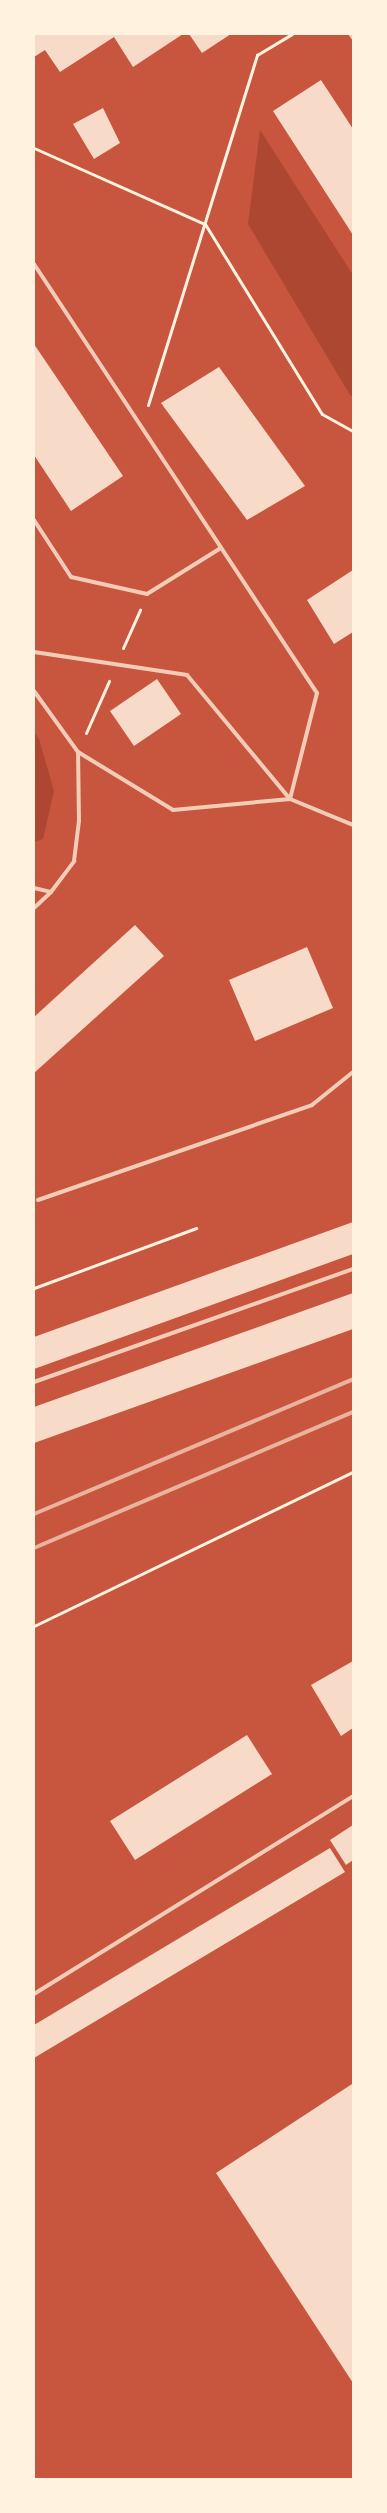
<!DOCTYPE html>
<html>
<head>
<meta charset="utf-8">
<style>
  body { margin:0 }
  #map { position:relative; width:387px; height:2513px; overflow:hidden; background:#c8553d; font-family:"Roboto Condensed",sans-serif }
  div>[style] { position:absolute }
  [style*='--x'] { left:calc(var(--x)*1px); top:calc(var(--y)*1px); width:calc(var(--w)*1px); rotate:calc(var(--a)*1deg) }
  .green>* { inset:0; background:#ae4732 }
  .building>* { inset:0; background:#f7dbc8 }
  .path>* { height:3px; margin:-1.5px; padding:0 1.5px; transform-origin:1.5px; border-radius:1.5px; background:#fff3e0 }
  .service>* { height:4px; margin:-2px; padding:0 2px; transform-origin:2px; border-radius:2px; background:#f1ccb7 }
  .minor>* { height:5px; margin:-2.5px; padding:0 2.5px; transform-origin:2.5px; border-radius:2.5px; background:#f1ccb7 }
  .rail>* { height:4px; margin:-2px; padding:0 2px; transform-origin:2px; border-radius:2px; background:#e9b49f }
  span { translate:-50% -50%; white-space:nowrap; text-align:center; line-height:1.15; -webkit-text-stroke:5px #fff3e0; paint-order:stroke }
  .frame { position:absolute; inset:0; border:35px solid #fff3e0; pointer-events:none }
</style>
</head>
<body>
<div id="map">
  <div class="green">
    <i style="clip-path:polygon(260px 130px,353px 275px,353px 397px,350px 395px,248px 224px)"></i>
    <i style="clip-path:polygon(34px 732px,39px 739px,54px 791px,43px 839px,34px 842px)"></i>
  </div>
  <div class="building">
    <i style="clip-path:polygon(34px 34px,183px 34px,133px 67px,114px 37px,60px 72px,45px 50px,34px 57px)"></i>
    <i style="clip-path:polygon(189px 34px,231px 34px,202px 53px)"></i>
    <i style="clip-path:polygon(321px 80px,353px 129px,353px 235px,273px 111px)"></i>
    <i style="clip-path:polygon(103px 108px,120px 143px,94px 159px,73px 124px)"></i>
    <i style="clip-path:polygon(34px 344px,123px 476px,71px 511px,34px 455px)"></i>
    <i style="clip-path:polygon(219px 367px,305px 486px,247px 520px,161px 403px)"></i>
    <i style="clip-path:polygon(353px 570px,353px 632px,334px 644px,307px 600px)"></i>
    <i style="clip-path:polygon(157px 679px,181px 714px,134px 746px,110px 711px)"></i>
    <i style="clip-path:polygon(135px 925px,164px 956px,34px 1073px,34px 1017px)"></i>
    <i style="clip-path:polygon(307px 947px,333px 1008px,255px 1041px,229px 980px)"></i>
    <i style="clip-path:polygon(353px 1222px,353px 1254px,34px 1369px,34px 1337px)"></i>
    <i style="clip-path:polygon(353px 1293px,353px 1329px,34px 1443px,34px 1407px)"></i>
    <i style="clip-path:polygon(353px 1661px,353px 1728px,341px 1736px,311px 1685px)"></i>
    <i style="clip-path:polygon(247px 1735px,272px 1774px,135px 1860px,110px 1821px)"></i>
    <i style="clip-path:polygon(353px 1825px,353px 1860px,346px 1865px,330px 1840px)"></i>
    <i style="clip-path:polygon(330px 1848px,345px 1872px,34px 2058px,34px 2025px)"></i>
    <i style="clip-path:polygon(352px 2084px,353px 2085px,353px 2383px,216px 2173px)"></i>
  </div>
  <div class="path">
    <i style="--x:34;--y:148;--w:187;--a:24"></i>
    <i style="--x:205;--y:224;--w:223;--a:58.4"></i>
    <i style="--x:322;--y:414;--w:35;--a:29"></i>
    <i style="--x:148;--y:405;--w:367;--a:-72.7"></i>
    <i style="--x:257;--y:55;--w:41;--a:-31"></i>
    <i style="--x:123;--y:648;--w:42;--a:-65.9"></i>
    <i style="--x:86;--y:733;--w:57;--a:-66.1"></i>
    <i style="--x:34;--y:1288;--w:173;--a:-20.3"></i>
    <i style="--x:34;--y:1626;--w:354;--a:-25.8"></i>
  </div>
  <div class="service">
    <i style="--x:34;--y:264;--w:514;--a:56.59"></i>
    <i style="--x:317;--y:693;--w:109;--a:104.3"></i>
    <i style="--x:34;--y:520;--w:68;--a:57"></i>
    <i style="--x:71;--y:577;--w:78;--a:12.6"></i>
    <i style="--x:147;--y:594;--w:87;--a:-31.9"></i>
    <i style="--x:34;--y:652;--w:155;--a:8.5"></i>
    <i style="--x:187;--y:675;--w:161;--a:50.3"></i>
    <i style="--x:290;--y:799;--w:68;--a:22.4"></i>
    <i style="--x:34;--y:691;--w:75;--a:54.2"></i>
    <i style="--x:78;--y:752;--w:111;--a:31.4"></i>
    <i style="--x:173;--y:810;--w:118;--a:-5.4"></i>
    <i style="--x:34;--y:888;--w:17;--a:13"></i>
    <i style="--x:34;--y:908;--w:23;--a:-43"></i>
    <i style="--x:51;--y:892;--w:39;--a:-53"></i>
    <i style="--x:74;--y:861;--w:40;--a:-82.9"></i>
    <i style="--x:79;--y:821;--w:69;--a:-90.8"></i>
    <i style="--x:38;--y:1200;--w:290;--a:-19.1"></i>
    <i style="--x:312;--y:1105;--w:53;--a:-38.8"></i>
    <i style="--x:34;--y:1382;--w:338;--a:-19.5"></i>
    <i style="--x:34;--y:1994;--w:375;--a:-31.8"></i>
  </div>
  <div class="minor">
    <i style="--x:351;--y:34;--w:4;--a:56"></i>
  </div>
  <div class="rail">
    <i style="--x:34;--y:1514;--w:346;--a:-22.9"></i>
    <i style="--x:34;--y:1548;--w:347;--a:-23.1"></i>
  </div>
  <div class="frame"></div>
</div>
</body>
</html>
